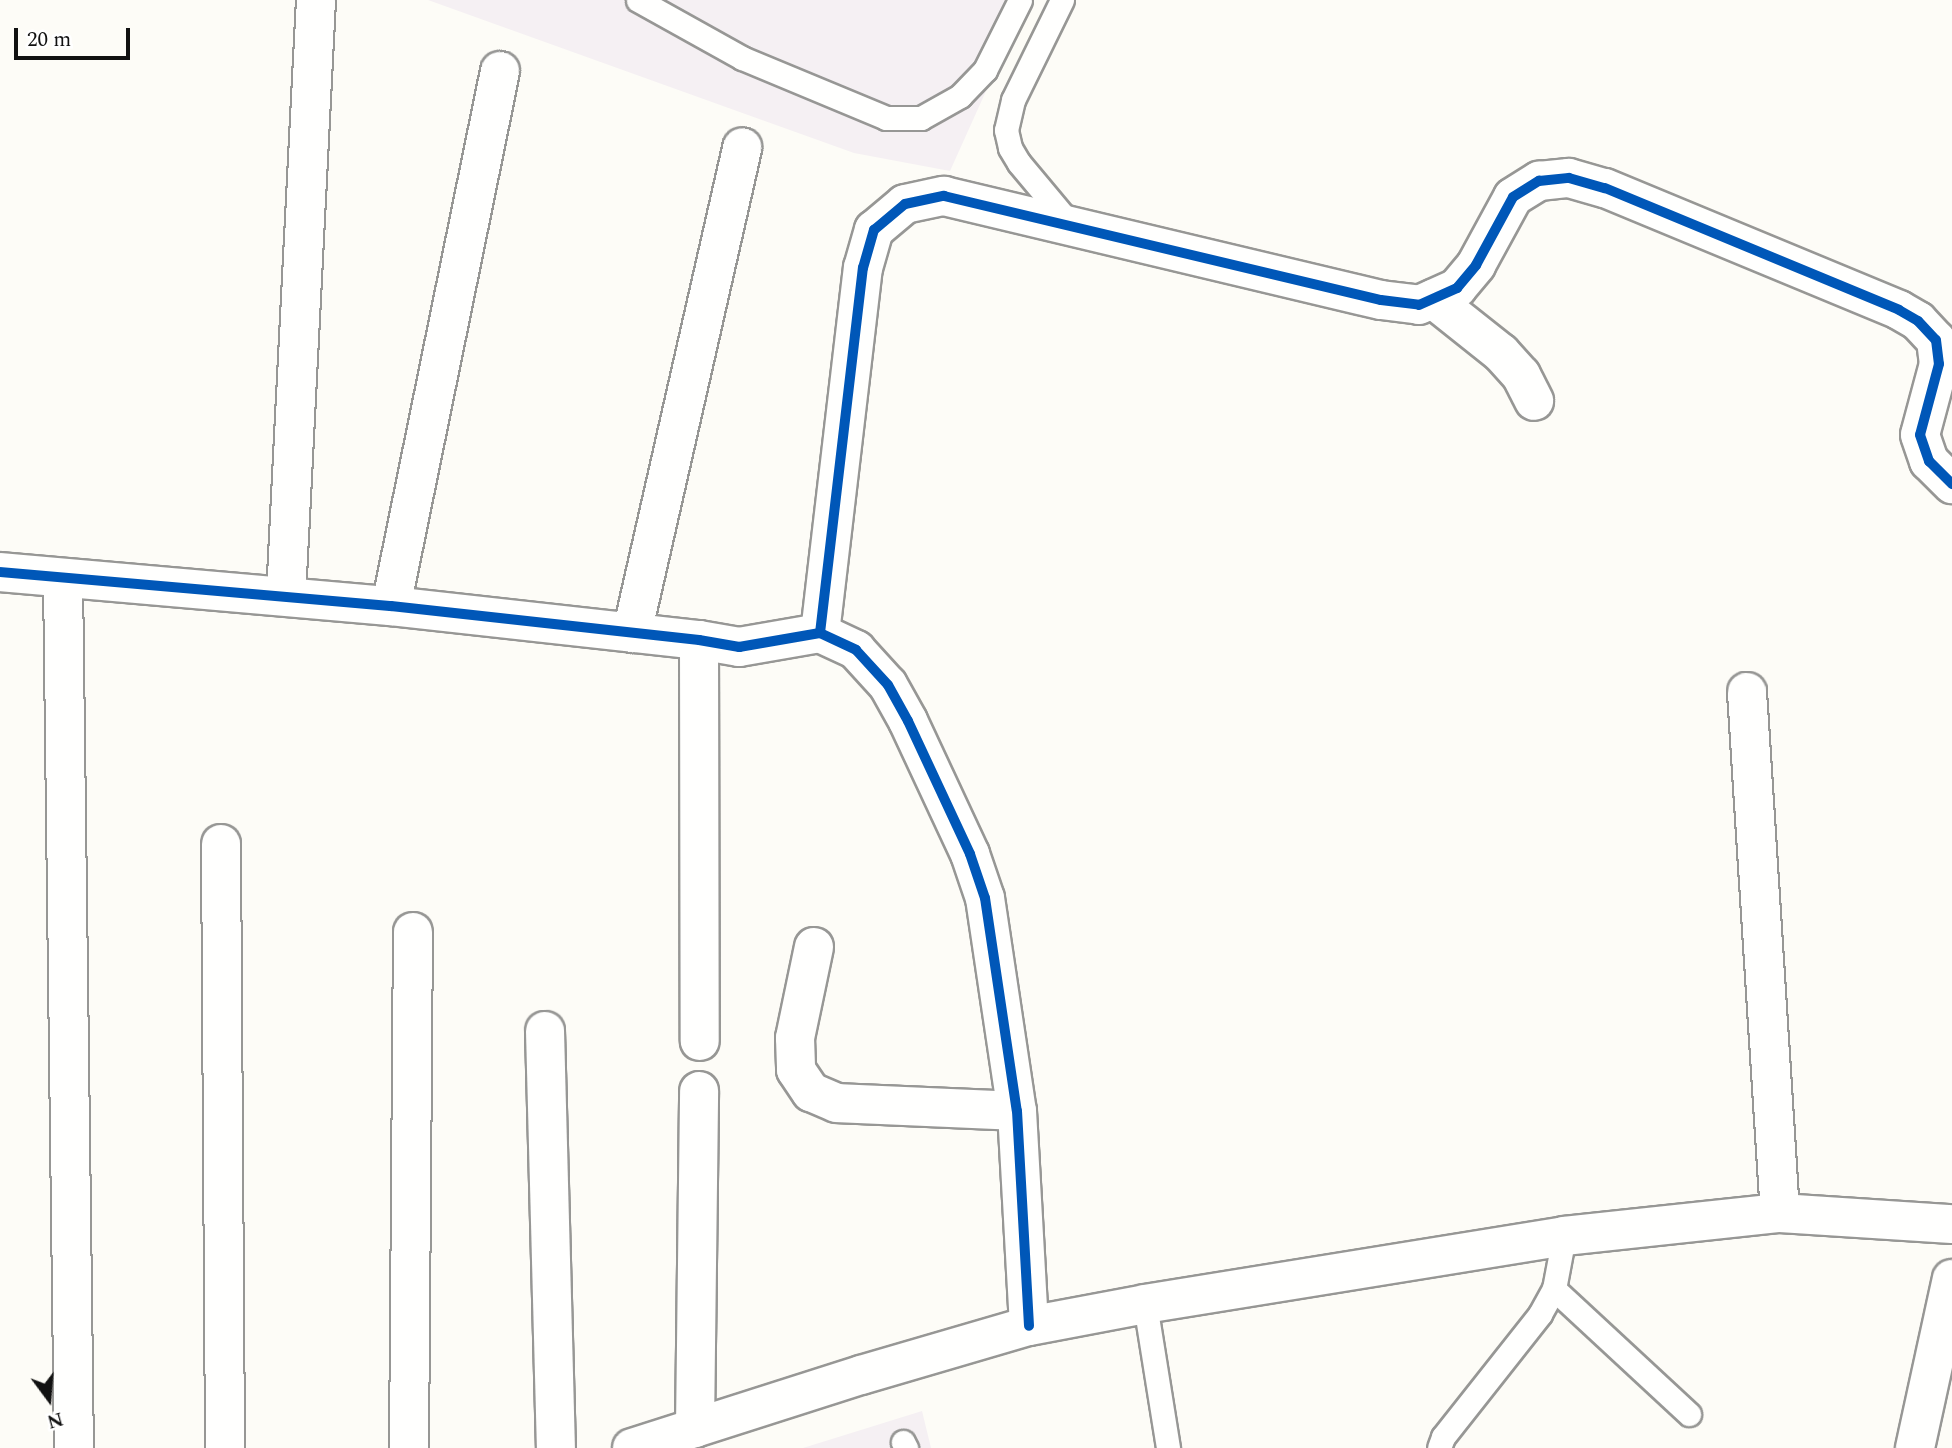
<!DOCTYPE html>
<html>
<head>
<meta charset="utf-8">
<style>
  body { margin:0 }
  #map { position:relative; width:1952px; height:1448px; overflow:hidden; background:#fdfcf7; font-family:Spectral,serif }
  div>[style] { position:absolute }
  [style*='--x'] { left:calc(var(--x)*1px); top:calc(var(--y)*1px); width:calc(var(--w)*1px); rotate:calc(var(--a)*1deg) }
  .industrial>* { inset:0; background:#f5f0f3 }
  .roads { filter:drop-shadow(2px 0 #979795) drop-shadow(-2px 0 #979795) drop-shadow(0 2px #979795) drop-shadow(0 -2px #979795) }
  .service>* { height:23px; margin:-11.5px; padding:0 11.5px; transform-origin:11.5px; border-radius:11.5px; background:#fffffe }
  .minor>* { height:38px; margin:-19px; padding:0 19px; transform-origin:19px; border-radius:19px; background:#fffffe }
  .cycleway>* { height:10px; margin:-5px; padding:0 5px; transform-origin:5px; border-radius:5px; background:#0057b8 }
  span { translate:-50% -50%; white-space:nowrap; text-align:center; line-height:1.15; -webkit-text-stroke:7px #fff; paint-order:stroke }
  .north { position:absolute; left:14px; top:1364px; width:70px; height:70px; -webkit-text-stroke:5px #fff; paint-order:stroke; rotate:164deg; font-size:19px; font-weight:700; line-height:28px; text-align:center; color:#111 }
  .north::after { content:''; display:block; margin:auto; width:24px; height:32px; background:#111; clip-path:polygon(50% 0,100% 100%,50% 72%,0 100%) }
  .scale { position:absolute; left:14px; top:28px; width:116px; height:32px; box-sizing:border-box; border:4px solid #111; border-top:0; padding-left:9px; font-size:21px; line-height:24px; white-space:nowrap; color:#111; -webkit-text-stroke:5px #fff; paint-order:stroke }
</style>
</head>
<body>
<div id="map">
  <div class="industrial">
    <i style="clip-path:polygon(428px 0,1027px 0,950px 171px,854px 153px)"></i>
    <i style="clip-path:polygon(922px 1411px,931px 1448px,803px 1448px)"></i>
  </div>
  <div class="roads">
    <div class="service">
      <i style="--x:638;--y:0;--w:119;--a:29.1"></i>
      <i style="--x:742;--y:58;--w:156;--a:22.6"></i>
      <i style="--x:886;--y:118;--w:35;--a:0"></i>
      <i style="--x:921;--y:118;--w:45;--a:-29.4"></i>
      <i style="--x:960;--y:96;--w:36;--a:-46"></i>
      <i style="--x:985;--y:70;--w:78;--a:-63.4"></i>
      <i style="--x:1062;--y:0;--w:111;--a:116.1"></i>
      <i style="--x:1013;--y:100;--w:31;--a:103"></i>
      <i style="--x:1006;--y:130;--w:18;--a:77"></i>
      <i style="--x:1010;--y:148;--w:17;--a:59"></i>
      <i style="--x:1019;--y:163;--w:80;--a:50.1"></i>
      <i style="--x:1554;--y:1289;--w:184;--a:42.8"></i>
      <i style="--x:1145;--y:1304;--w:146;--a:80.9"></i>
      <i style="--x:903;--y:1442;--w:7;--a:63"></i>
      <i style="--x:1439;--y:1448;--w:12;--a:-70"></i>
      <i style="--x:1443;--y:1437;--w:157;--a:-51.7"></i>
      <i style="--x:1540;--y:1314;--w:29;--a:-61"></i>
      <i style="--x:1554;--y:1289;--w:54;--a:-79.3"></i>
    </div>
    <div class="minor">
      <i style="--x:1433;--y:299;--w:87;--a:38.5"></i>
      <i style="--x:1501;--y:353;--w:30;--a:48"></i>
      <i style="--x:1521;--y:375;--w:29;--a:63"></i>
      <i style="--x:0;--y:572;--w:392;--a:5"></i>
      <i style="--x:391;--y:606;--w:310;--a:6.3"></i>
      <i style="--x:699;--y:640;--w:41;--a:9.9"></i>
      <i style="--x:739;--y:647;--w:82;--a:-9.8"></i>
      <i style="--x:820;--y:633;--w:40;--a:25"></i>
      <i style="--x:856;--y:650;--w:47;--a:47.6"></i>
      <i style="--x:888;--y:685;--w:41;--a:60.9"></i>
      <i style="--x:908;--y:721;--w:147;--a:65"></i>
      <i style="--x:970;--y:854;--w:46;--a:71.2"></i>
      <i style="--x:985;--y:898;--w:215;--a:81.5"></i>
      <i style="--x:1017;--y:1111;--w:215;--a:86.8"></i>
      <i style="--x:63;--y:578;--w:870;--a:89.28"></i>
      <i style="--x:286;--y:596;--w:597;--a:-87.12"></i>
      <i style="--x:391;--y:606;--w:546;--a:-78.48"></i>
      <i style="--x:632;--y:633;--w:498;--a:-77.2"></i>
      <i style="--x:820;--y:633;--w:368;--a:-83.3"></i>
      <i style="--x:863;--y:268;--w:40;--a:-74"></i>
      <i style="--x:874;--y:230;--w:40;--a:-40"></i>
      <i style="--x:905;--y:204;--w:40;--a:-12"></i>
      <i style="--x:944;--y:196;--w:449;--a:13.4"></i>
      <i style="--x:1381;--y:300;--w:38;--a:7"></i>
      <i style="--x:1419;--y:305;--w:42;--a:-24.1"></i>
      <i style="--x:1457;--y:288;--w:30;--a:-50"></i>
      <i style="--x:1476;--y:265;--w:77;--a:-61.4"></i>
      <i style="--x:1513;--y:197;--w:31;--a:-32"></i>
      <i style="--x:1539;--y:181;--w:30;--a:-6"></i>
      <i style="--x:1569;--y:178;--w:37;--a:16"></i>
      <i style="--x:1605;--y:188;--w:318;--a:22.5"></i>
      <i style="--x:1899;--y:310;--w:22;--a:30"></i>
      <i style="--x:1918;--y:321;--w:26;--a:47"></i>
      <i style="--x:1936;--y:340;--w:24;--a:83"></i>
      <i style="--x:1939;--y:364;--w:73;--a:105"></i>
      <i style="--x:1920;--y:435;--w:28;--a:71"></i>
      <i style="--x:1929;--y:461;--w:33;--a:45"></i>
      <i style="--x:699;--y:640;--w:401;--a:89.9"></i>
      <i style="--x:1747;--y:692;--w:522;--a:86.38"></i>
      <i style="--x:221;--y:844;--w:604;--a:89.62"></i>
      <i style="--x:814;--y:947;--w:93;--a:101.8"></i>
      <i style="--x:795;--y:1038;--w:32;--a:88"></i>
      <i style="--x:796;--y:1070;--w:27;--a:56"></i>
      <i style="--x:811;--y:1092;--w:28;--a:23"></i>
      <i style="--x:837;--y:1103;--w:180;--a:2.5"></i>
      <i style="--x:545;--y:1031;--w:417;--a:88.5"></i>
      <i style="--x:695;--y:1428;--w:337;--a:-89.3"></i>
      <i style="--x:409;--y:1448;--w:516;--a:-89.56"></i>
      <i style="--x:632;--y:1448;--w:240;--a:-17.7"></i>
      <i style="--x:861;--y:1375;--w:175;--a:-16.3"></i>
      <i style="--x:1029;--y:1326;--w:118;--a:-10.7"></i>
      <i style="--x:1145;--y:1304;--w:424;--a:-9.2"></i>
      <i style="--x:1564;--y:1236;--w:217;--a:-6.1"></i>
      <i style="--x:1780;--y:1213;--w:172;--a:3.7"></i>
      <i style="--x:1915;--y:1448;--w:173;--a:-77.7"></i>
    </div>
  </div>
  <div class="cycleway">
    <i style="--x:0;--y:572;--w:392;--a:5"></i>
    <i style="--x:391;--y:606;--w:310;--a:6.3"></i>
    <i style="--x:699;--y:640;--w:41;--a:9.9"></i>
    <i style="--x:739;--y:647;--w:82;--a:-9.8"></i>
    <i style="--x:820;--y:633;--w:40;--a:25"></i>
    <i style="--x:856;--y:650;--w:47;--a:47.6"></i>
    <i style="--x:888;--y:685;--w:41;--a:60.9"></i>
    <i style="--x:908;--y:721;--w:147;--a:65"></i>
    <i style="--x:970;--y:854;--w:46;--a:71.2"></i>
    <i style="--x:985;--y:898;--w:215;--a:81.5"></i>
    <i style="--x:1017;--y:1111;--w:215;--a:86.8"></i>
    <i style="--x:820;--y:633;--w:368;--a:-83.3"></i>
    <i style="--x:863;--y:268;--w:40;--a:-74"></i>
    <i style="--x:874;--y:230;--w:40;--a:-40"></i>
    <i style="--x:905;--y:204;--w:40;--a:-12"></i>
    <i style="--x:944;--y:196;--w:449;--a:13.4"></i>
    <i style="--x:1381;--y:300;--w:38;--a:7"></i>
    <i style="--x:1419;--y:305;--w:42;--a:-24.1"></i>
    <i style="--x:1457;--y:288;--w:30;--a:-50"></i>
    <i style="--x:1476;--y:265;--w:77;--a:-61.4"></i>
    <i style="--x:1513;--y:197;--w:31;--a:-32"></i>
    <i style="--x:1539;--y:181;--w:30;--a:-6"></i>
    <i style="--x:1569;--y:178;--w:37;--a:16"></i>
    <i style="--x:1605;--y:188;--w:318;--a:22.5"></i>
    <i style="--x:1899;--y:310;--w:22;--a:30"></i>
    <i style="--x:1918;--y:321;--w:26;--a:47"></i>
    <i style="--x:1936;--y:340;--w:24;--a:83"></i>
    <i style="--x:1939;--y:364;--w:73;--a:105"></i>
    <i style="--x:1920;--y:435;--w:28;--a:71"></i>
    <i style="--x:1929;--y:461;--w:33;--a:45"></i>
  </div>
  <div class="north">N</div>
  <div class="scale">20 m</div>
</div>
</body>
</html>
